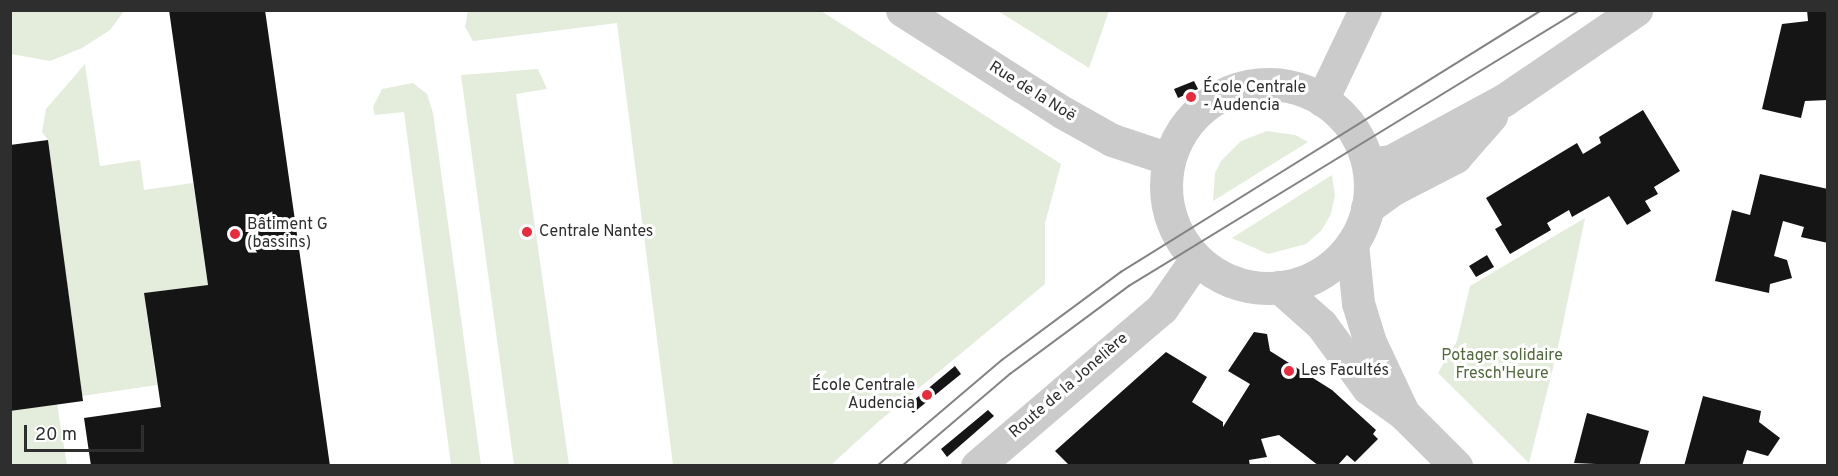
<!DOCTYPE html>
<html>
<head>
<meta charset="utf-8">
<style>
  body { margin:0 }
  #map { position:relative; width:1838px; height:476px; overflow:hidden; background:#fff; font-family:Overpass,sans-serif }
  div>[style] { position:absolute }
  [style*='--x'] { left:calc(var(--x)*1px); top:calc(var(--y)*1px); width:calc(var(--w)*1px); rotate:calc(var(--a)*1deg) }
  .green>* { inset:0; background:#e4ecdb }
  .building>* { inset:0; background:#151515 }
  .minor>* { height:33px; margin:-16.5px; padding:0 16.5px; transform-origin:16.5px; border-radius:16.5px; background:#cbcbcb }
  .minor>.ring { margin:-16.5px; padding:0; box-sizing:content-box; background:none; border:33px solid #cbcbcb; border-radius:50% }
  .tram>* { height:1.5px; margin:-0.75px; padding:0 0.75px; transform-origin:0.75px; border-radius:0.75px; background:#838383 }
  .dots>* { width:16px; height:16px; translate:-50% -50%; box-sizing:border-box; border:3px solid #fff; border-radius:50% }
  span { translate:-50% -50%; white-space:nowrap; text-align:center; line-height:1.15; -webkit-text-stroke:6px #fff; paint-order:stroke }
  .poi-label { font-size:16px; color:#2e2e2e }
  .left { translate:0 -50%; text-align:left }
  .right { translate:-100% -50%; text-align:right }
  .street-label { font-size:16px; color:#2e2e2e }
  .park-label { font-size:16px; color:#526a3a }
  .frame { position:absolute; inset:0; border:12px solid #2e2e2e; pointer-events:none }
  .scale { position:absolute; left:24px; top:425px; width:120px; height:27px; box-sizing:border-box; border:3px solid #2e2e2e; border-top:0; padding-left:8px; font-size:18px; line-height:21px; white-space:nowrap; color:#2e2e2e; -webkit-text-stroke:4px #fff; paint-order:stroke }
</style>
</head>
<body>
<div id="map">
  <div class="green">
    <i style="clip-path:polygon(10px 11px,11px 10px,124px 11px,110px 30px,82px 48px,50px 61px,11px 54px)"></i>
    <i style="clip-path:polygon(468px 11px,821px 11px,1061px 164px,1045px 223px,1045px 284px,878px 422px,831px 465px,673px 465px,617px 23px,473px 41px,465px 27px)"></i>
    <i style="clip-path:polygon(998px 11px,1109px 11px,1089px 68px)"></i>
    <i style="clip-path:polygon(85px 64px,100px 166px,140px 160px,144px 190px,193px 183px,208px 285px,144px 293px,157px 385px,82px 396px,48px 140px,42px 132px,46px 109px)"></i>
    <i style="clip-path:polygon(538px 69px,547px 89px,516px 94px,569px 465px,514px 465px,461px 75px)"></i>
    <i style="clip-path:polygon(413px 83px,427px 94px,433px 113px,481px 465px,451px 465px,404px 112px,375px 115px,373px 107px,382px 89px)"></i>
    <i style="clip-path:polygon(1267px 131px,1295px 135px,1308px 142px,1213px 201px,1215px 173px,1221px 161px,1241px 141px)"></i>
    <i style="clip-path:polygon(1332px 175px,1335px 195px,1331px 214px,1321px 231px,1306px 244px,1268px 254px,1232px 238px)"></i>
    <i style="clip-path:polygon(1585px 218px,1557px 352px,1529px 463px,1438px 373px,1457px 341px,1470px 286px)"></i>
    <i style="clip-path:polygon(57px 404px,67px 465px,11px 466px,11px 411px)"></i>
  </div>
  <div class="building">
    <i style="clip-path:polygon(169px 10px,265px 10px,330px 466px,91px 466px,84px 418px,161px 407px,144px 293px,208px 285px)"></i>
    <i style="clip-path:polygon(1807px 10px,1828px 10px,1828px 100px,1805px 101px,1801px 118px,1762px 109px,1782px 24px,1808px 21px)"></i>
    <i style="clip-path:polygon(1194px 81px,1198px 89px,1178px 98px,1174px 89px)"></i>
    <i style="clip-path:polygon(1643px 110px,1680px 171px,1654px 187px,1658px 194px,1645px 201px,1651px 211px,1627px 225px,1609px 196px,1572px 217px,1569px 210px,1547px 223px,1551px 230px,1510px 254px,1495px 229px,1502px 225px,1486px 198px,1577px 143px,1583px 154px,1601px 143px,1599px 137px)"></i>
    <i style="clip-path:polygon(48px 140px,83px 401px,10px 411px,10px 145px)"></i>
    <i style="clip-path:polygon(1760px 174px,1828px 189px,1828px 243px,1801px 237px,1804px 227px,1783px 221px,1774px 256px,1787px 260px,1792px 278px,1770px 284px,1769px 293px,1715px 281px,1732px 210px,1750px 215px)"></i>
    <i style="clip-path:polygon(1487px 255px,1494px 267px,1476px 277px,1469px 266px)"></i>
    <i style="clip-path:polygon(1254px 332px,1267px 334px,1270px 351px,1332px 390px,1376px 430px,1373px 434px,1378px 439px,1355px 462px,1347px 455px,1337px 466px,1319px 466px,1279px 435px,1261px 439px,1267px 457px,1249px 460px,1250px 466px,1070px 466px,1055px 451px,1166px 352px,1207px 377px,1192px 402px,1223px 422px,1223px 427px,1250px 384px,1228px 371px)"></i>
    <i style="clip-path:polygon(955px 366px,961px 374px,913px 413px,907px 406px)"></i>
    <i style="clip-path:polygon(1703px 396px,1761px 411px,1759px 422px,1780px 438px,1768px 456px,1747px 450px,1742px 466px,1684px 466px)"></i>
    <i style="clip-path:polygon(988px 410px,994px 416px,947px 457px,941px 449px)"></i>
    <i style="clip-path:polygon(1587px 413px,1649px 431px,1639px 466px,1574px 463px)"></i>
  </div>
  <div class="minor">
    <i style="--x:902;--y:10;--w:190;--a:32.5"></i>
    <i style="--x:1062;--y:112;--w:57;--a:29.2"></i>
    <i style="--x:1112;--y:140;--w:60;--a:18.4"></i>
    <i class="ring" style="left:1166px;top:84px;width:171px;height:171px"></i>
    <i style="--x:1322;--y:100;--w:100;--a:-64.5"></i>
    <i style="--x:1369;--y:164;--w:22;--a:-8"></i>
    <i style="--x:1391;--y:161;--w:128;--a:-28.4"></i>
    <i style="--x:1504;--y:100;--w:160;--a:-34.3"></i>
    <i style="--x:1367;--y:208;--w:34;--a:-36"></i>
    <i style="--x:1395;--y:188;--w:68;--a:-27.3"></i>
    <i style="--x:1455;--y:157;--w:55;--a:-48.7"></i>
    <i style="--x:1352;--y:244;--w:59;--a:84.2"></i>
    <i style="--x:1358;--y:303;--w:39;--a:73"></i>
    <i style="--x:1369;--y:340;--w:77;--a:64.8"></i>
    <i style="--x:1279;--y:287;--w:56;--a:41.4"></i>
    <i style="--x:1321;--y:324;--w:79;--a:53.7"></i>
    <i style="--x:1368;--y:388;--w:44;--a:35.8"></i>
    <i style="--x:1404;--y:414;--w:74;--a:45"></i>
    <i style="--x:977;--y:466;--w:243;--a:-40.5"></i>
    <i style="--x:1162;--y:308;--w:60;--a:-55.2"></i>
  </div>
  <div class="tram">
    <i style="--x:877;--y:466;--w:164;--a:-40.3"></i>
    <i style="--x:1002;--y:360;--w:148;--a:-36.5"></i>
    <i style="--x:1121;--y:272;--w:496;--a:-31.9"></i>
    <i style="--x:902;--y:466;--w:142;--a:-40.4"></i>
    <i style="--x:1010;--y:374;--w:148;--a:-36.5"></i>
    <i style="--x:1129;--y:286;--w:529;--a:-31.47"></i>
  </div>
  <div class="dots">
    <i style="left:1191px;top:97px;background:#e92b3e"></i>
    <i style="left:527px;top:232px;background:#e92b3e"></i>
    <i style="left:235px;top:234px;background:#e92b3e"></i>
    <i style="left:1289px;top:371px;background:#e92b3e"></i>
    <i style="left:927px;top:395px;background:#e92b3e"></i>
  </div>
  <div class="poi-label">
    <span class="left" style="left:1203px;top:97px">École Centrale<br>- Audencia</span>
    <span class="left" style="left:247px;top:234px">Bâtiment G<br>(bassins)</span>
    <span class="left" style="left:539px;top:232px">Centrale Nantes</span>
    <span class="left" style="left:1301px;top:371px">Les Facultés</span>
    <span class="right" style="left:915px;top:395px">École Centrale<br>Audencia</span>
  </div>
  <div class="street-label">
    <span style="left:1032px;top:92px;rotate:32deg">Rue de la Noë</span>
    <span style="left:1069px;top:386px;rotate:-41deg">Route de la Jonelière</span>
  </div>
  <div class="park-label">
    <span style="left:1502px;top:365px">Potager solidaire<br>Fresch'Heure</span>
  </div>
  <div class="frame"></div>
  <div class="scale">20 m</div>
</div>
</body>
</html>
